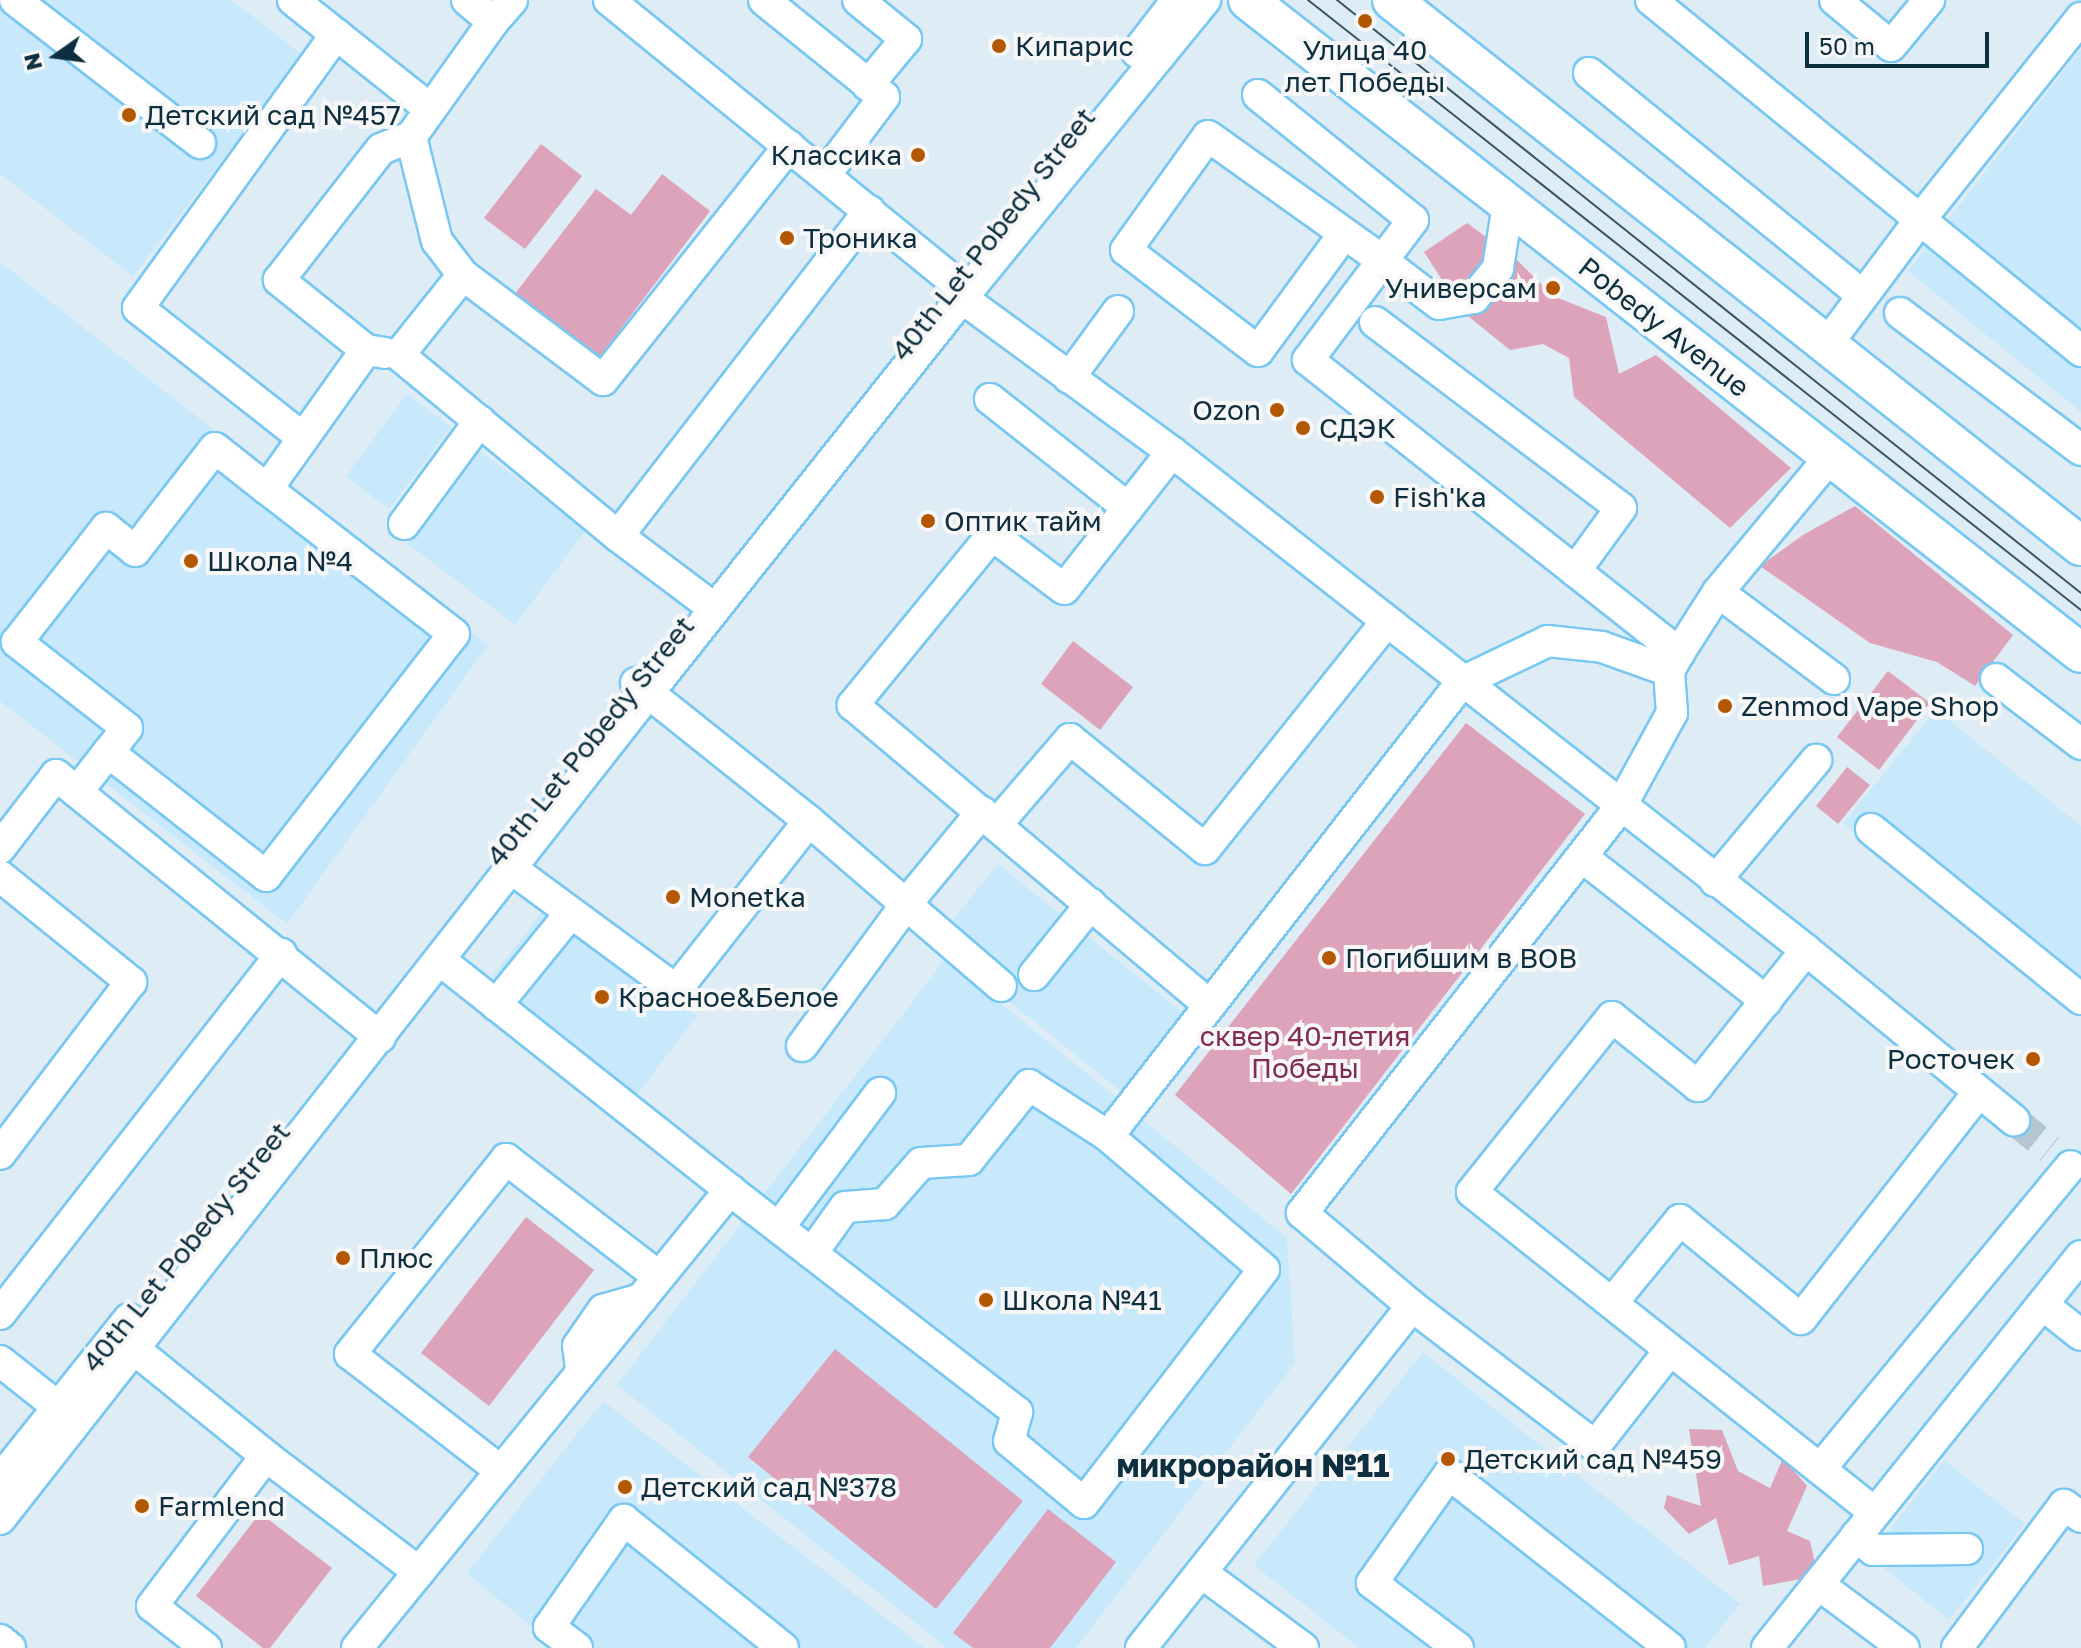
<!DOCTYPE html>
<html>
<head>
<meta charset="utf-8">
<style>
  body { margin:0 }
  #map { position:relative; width:2081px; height:1648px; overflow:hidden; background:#deecf5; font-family:"Golos Text",sans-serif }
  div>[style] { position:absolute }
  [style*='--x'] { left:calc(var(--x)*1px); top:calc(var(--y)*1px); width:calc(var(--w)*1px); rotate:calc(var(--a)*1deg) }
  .built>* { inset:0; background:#c8e9fb }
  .green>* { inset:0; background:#dda3bb }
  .minor-tunnel>* { height:30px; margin-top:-15px; transform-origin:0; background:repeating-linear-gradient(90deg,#b4c6d1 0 30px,transparent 0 45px) }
  .roads { filter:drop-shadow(2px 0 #79c8f1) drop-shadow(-2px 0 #79c8f1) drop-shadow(0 2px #79c8f1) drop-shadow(0 -2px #79c8f1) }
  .minor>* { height:30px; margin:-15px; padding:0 15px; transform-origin:15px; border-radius:15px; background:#fff }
  .major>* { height:38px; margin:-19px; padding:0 19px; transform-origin:19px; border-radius:19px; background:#fff }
  .tram>* { height:2px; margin:-1px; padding:0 1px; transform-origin:1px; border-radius:1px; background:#385665 }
  .dots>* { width:22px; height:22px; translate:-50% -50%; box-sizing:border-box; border:4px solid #f7f7f7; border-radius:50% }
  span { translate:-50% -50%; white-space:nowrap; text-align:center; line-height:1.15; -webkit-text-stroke:8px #f7f7f7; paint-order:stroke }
  .poi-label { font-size:28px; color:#0d2f3f }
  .left { translate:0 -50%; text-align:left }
  .right { translate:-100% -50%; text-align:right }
  .street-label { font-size:28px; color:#0d2f3f }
  .park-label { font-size:28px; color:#802a56 }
  .quarter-label { font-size:32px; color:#0d2f3f; font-weight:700 }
  .north { position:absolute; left:16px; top:16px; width:80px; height:80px; -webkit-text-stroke:6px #f7f7f7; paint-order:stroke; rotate:256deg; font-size:22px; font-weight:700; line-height:32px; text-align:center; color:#0d2f3f }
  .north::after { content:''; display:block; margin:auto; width:28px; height:36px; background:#0d2f3f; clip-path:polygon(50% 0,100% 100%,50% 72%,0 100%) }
  .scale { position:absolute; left:1805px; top:32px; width:184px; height:36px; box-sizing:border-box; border:4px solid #0d2f3f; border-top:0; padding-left:10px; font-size:24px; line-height:28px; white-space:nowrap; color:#0d2f3f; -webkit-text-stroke:6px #f7f7f7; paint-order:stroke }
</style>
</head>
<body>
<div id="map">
  <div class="built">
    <i style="clip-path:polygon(0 0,231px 0,303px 55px,133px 276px,0 174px)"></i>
    <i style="clip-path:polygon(2081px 49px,2081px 412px,1908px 271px)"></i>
    <i style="clip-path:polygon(0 262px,488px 645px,287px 924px,0 701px)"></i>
    <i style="clip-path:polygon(407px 394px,451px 427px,389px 509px,346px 476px)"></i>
    <i style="clip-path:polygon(477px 449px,586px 530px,515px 625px,407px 544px)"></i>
    <i style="clip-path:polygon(1936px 710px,2081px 826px,2081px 1013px,1843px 823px)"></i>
    <i style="clip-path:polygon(998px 864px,1188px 1017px,1126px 1095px,935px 942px)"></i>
    <i style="clip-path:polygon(549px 903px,697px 1016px,633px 1100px,485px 986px)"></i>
    <i style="clip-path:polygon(946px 958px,1287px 1238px,1295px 1363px,1076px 1648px,947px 1648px,617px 1385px)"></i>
    <i style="clip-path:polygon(1423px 1352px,1740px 1604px,1705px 1648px,1359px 1648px,1254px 1565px)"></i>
    <i style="clip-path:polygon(603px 1401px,925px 1648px,557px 1648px,467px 1573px)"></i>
    <i style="clip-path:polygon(1944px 1460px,2025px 1524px,1949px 1620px,1869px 1556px)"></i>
  </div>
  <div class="green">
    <i style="clip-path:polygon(541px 144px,582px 176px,525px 249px,484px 218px)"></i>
    <i style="clip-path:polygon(662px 174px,710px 211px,598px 359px,514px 295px,596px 189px,631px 215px)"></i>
    <i style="clip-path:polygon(1467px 223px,1517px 260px,1553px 296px,1606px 317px,1619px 374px,1656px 355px,1791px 468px,1730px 528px,1574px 397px,1569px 358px,1543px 344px,1510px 350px,1463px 312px,1424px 252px)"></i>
    <i style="clip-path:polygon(1855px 506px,2013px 635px,1975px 686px,1937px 662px,1870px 643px,1760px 566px,1803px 535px)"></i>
    <i style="clip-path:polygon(1073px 641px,1133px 687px,1100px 730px,1041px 684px)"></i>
    <i style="clip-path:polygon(1888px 671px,1930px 703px,1879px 770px,1837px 737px)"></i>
    <i style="clip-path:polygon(1466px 723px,1585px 814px,1291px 1194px,1175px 1095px)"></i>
    <i style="clip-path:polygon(1847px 767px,1870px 785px,1838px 824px,1816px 806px)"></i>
    <i style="clip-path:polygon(526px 1217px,594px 1270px,489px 1406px,421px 1353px)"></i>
    <i style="clip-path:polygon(835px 1349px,1023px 1501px,936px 1609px,748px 1457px)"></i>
    <i style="clip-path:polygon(1689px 1429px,1722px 1430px,1738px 1471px,1770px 1488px,1783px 1458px,1807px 1486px,1787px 1531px,1810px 1541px,1818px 1576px,1763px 1586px,1759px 1556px,1729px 1565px,1716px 1518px,1689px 1534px,1664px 1508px,1667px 1495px,1701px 1506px)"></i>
    <i style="clip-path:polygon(1048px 1509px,1116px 1562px,1050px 1648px,973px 1648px,953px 1633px)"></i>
    <i style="clip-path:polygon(260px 1513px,332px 1568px,270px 1648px,263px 1648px,196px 1596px)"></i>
  </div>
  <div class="minor-tunnel">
    <i style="--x:2014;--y:1120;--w:46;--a:38.9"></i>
  </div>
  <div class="roads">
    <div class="minor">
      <i style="--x:15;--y:0;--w:234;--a:37.7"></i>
      <i style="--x:293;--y:0;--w:175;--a:38.5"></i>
      <i style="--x:467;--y:0;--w:34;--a:40"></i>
      <i style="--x:493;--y:22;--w:29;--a:-49"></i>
      <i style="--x:609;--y:0;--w:448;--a:39.2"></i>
      <i style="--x:764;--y:0;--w:154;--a:38.9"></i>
      <i style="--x:884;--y:97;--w:98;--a:127.1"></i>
      <i style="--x:858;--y:0;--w:62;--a:39.1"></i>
      <i style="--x:906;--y:39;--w:60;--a:129.6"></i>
      <i style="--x:1651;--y:0;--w:555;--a:39.22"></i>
      <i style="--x:1835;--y:0;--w:72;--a:39.4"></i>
      <i style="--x:1891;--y:46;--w:60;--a:-50.4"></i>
      <i style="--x:493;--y:22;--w:141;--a:125.5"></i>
      <i style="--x:411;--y:137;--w:107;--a:76"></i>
      <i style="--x:437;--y:241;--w:43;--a:52.6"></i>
      <i style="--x:463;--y:275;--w:102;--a:128.7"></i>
      <i style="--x:399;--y:355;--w:284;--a:39.6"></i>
      <i style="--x:618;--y:536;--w:106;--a:37"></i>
      <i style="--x:1137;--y:52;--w:66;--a:-52.4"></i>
      <i style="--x:1589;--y:73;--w:352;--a:39.1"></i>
      <i style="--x:1258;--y:95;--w:199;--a:38.9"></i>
      <i style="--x:1413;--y:220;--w:175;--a:126.9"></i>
      <i style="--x:1308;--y:360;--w:473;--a:38.3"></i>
      <i style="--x:1344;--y:234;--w:145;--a:126.3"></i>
      <i style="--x:1258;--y:351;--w:166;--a:-142.6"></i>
      <i style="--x:1126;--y:250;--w:140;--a:-54.3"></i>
      <i style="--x:1208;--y:136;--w:201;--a:35.5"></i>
      <i style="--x:1372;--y:253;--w:84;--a:37.3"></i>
      <i style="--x:1439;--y:304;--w:36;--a:-10"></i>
      <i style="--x:1474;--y:298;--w:38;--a:-51"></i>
      <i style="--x:1498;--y:268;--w:65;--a:-81.1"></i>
      <i style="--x:463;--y:275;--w:175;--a:36.9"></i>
      <i style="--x:603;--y:380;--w:299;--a:-51.5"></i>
      <i style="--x:962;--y:298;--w:260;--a:36.3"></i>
      <i style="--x:1172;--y:452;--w:806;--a:38.15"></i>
      <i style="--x:1806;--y:950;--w:269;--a:39.3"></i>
      <i style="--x:1900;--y:313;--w:227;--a:37.1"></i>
      <i style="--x:1375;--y:322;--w:308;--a:37.1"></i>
      <i style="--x:1621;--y:508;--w:78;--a:126.1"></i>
      <i style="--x:1827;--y:344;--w:154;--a:-53.2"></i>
      <i style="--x:1919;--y:221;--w:260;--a:-51.4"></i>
      <i style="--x:385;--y:353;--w:19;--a:-171"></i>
      <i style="--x:366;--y:350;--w:112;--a:-141.2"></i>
      <i style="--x:279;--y:280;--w:166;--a:-52.1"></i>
      <i style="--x:381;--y:149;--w:32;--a:-22"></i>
      <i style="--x:1069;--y:378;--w:83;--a:-53.8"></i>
      <i style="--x:990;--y:399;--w:176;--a:38.3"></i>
      <i style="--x:303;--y:438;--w:210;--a:-141.8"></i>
      <i style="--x:138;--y:308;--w:338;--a:-54.1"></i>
      <i style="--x:1172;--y:452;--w:174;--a:128.2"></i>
      <i style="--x:1064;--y:589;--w:90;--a:-143.1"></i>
      <i style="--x:992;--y:535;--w:220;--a:129.3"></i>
      <i style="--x:853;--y:705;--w:466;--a:40.1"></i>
      <i style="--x:404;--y:524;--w:128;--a:-53.6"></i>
      <i style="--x:618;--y:536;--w:411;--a:-52.3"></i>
      <i style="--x:1718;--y:592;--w:145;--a:36.9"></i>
      <i style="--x:1996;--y:679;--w:107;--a:37.4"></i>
      <i style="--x:636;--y:683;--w:221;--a:38.6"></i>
      <i style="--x:809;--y:821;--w:253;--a:40.7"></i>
      <i style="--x:108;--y:752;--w:201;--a:38.1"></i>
      <i style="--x:266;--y:876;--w:306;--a:-52.2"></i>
      <i style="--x:454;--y:634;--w:237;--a:-142.2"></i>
      <i style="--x:267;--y:489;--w:171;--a:-54.5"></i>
      <i style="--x:77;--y:792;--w:81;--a:-52"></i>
      <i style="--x:127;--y:728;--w:140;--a:-142"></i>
      <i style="--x:17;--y:642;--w:145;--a:-52"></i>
      <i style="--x:106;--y:528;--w:37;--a:38"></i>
      <i style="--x:135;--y:551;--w:130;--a:-52.2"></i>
      <i style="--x:215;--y:448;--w:66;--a:38.3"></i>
      <i style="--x:997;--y:824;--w:112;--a:-49.3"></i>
      <i style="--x:1070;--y:739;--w:174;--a:39.2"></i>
      <i style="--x:1205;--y:849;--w:290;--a:-51.4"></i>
      <i style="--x:1871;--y:829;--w:270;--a:39"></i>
      <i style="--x:0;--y:848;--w:92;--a:-52.5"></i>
      <i style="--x:56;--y:775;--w:417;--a:39"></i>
      <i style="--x:1582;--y:857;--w:234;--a:38"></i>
      <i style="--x:512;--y:869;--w:204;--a:36.4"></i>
      <i style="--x:676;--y:990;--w:215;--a:-51.8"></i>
      <i style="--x:0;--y:876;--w:169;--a:39"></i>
      <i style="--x:131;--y:982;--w:216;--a:127.3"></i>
      <i style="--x:1715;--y:881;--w:158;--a:-50.1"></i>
      <i style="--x:1806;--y:950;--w:174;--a:128.5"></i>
      <i style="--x:1698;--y:1086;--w:110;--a:-141.3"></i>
      <i style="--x:1612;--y:1017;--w:224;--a:128.7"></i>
      <i style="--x:1472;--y:1192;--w:514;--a:38.52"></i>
      <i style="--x:1034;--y:975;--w:91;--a:-51.2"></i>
      <i style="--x:496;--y:1005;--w:117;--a:-50.9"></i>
      <i style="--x:802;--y:1046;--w:177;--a:-53.7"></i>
      <i style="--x:907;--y:903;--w:118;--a:-50.5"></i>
      <i style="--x:1108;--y:1136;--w:576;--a:-52.06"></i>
      <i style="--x:1462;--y:682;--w:95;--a:-25.5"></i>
      <i style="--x:1548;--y:641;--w:54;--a:6.3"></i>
      <i style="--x:1602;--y:647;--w:71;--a:19.7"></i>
      <i style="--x:730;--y:1190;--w:29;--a:38"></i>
      <i style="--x:753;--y:1208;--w:334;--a:37.7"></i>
      <i style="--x:1017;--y:1412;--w:30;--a:105"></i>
      <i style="--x:1009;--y:1441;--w:97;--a:39.6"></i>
      <i style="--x:1084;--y:1503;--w:295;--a:-52.4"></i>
      <i style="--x:1264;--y:1269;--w:205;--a:-139.6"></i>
      <i style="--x:1108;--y:1136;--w:94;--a:-147.2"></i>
      <i style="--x:1029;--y:1085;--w:96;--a:128.7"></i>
      <i style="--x:969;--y:1160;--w:48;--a:176.4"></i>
      <i style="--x:921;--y:1163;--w:55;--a:131.3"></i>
      <i style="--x:885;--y:1204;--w:40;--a:175.7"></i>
      <i style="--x:845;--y:1207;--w:57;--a:125.7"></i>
      <i style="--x:779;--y:1227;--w:168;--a:-53"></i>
      <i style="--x:1612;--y:1303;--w:107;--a:-50.7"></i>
      <i style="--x:1680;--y:1220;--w:156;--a:39.3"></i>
      <i style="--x:1801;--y:1319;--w:288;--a:-51.9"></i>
      <i style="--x:2043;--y:1305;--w:48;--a:38.3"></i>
      <i style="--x:0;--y:1314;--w:457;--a:-52"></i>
      <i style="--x:118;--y:1336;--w:191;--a:39"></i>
      <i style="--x:266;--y:1456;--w:192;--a:37.2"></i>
      <i style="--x:1670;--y:1350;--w:122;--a:128"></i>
      <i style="--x:1595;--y:1446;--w:230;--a:-142.6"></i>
      <i style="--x:1412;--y:1306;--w:144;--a:-139.8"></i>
      <i style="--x:1302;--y:1213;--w:517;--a:-51.91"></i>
      <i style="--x:1621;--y:806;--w:106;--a:-61.3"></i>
      <i style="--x:1672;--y:713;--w:42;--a:-94.1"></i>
      <i style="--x:1669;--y:671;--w:21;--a:-61"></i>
      <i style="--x:1679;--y:653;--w:72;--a:-57.4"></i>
      <i style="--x:1718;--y:592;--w:175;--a:-50.3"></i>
      <i style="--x:0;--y:1361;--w:74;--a:38.4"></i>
      <i style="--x:581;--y:1369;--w:23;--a:-97"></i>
      <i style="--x:578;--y:1346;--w:44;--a:-55.2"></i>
      <i style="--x:603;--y:1310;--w:40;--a:-16"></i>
      <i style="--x:1820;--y:1469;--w:393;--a:-50.4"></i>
      <i style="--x:501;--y:1471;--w:191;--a:-142.2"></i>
      <i style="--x:350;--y:1354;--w:250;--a:-51.3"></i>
      <i style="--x:506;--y:1159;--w:193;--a:37.6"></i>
      <i style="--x:0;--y:1480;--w:206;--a:-51.3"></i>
      <i style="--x:0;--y:1519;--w:1051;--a:-51.88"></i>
      <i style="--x:649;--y:692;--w:503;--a:-51.54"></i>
      <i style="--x:962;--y:298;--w:385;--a:-50.8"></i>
      <i style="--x:1856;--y:1536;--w:22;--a:39"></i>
      <i style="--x:1873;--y:1550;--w:94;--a:-0.6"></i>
      <i style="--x:1202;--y:1573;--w:126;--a:36.6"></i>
      <i style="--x:1818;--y:1584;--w:107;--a:36.7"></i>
      <i style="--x:0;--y:1640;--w:13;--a:39"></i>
      <i style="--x:206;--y:1648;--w:68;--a:-142.1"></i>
      <i style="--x:152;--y:1606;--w:188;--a:-52.8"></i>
      <i style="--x:357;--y:1648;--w:591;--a:-50.84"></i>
      <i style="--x:730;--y:1190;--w:369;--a:-141.6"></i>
      <i style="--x:577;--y:1648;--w:35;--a:-143"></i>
      <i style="--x:549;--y:1627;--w:131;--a:-55"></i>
      <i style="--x:624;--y:1520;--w:204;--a:38.8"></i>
      <i style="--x:1141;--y:1648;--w:436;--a:-51.6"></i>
      <i style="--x:1458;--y:1648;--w:108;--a:-142.9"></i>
      <i style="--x:1372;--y:1583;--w:133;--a:-54.8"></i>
      <i style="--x:1449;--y:1474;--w:281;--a:38.2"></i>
      <i style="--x:1767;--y:1648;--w:502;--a:-51.3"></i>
      <i style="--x:1957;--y:1648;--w:179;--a:-53.2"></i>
      <i style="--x:2064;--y:1505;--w:21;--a:35"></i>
    </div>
    <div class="major">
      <i style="--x:1248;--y:0;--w:1058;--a:38.09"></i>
      <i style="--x:1392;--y:0;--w:879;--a:38.4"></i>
    </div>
  </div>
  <div class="tram">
    <i style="--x:1308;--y:0;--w:985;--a:38.28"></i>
    <i style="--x:1337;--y:0;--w:951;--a:38.56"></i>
  </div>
  <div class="dots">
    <i style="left:1365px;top:21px;background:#b35700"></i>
    <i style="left:999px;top:46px;background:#b35700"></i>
    <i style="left:129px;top:115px;background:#b35700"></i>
    <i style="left:918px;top:155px;background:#b35700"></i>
    <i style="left:787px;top:238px;background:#b35700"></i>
    <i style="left:1553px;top:288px;background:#b35700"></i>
    <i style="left:1277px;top:410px;background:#b35700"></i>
    <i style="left:1303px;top:428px;background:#b35700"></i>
    <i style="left:1377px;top:497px;background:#b35700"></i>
    <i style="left:928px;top:521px;background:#b35700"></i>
    <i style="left:191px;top:561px;background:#b35700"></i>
    <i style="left:1725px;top:706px;background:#b35700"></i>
    <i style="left:673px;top:897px;background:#b35700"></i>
    <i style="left:1329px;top:958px;background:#b35700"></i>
    <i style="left:602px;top:997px;background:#b35700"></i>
    <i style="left:2033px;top:1059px;background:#b35700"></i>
    <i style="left:343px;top:1258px;background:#b35700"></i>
    <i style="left:986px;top:1300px;background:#b35700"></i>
    <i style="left:1448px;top:1459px;background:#b35700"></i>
    <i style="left:625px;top:1487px;background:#b35700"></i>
    <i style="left:142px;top:1506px;background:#b35700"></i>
  </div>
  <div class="poi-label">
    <span class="left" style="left:1015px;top:46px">Кипарис</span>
    <span style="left:1365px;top:66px">Улица 40<br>лет Победы</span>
    <span class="left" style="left:145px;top:115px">Детский сад №457</span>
    <span class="right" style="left:902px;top:155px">Классика</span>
    <span class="left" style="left:803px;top:238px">Троника</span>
    <span class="right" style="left:1537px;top:288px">Универсам</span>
    <span class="right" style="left:1261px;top:410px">Ozon</span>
    <span class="left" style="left:1319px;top:428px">СДЭК</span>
    <span class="left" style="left:1393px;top:497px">Fish'ka</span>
    <span class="left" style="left:944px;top:521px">Оптик тайм</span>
    <span class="left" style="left:207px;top:561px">Школа №4</span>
    <span class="left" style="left:1741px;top:706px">Zenmod Vape Shop</span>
    <span class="left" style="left:689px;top:897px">Monetka</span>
    <span class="left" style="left:1345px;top:958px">Погибшим в ВОВ</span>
    <span class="left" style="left:618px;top:997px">Красное&amp;Белое</span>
    <span class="right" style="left:2015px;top:1059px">Росточек</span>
    <span class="left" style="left:359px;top:1258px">Плюс</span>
    <span class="left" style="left:1002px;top:1300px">Школа №41</span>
    <span class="left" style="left:1464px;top:1459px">Детский сад №459</span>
    <span class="left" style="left:641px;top:1487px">Детский сад №378</span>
    <span class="left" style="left:158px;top:1506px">Farmlend</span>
  </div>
  <div class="street-label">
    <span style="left:993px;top:234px;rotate:-52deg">40th Let Pobedy Street</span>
    <span style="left:1664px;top:327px;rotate:38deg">Pobedy Avenue</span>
    <span style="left:590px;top:741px;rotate:-51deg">40th Let Pobedy Street</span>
    <span style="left:186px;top:1247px;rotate:-51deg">40th Let Pobedy Street</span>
  </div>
  <div class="park-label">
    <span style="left:1305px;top:1052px">сквер 40-летия<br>Победы</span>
  </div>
  <div class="quarter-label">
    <span style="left:1253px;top:1465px">микрорайон №11</span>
  </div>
  <div class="north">N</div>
  <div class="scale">50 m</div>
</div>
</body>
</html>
